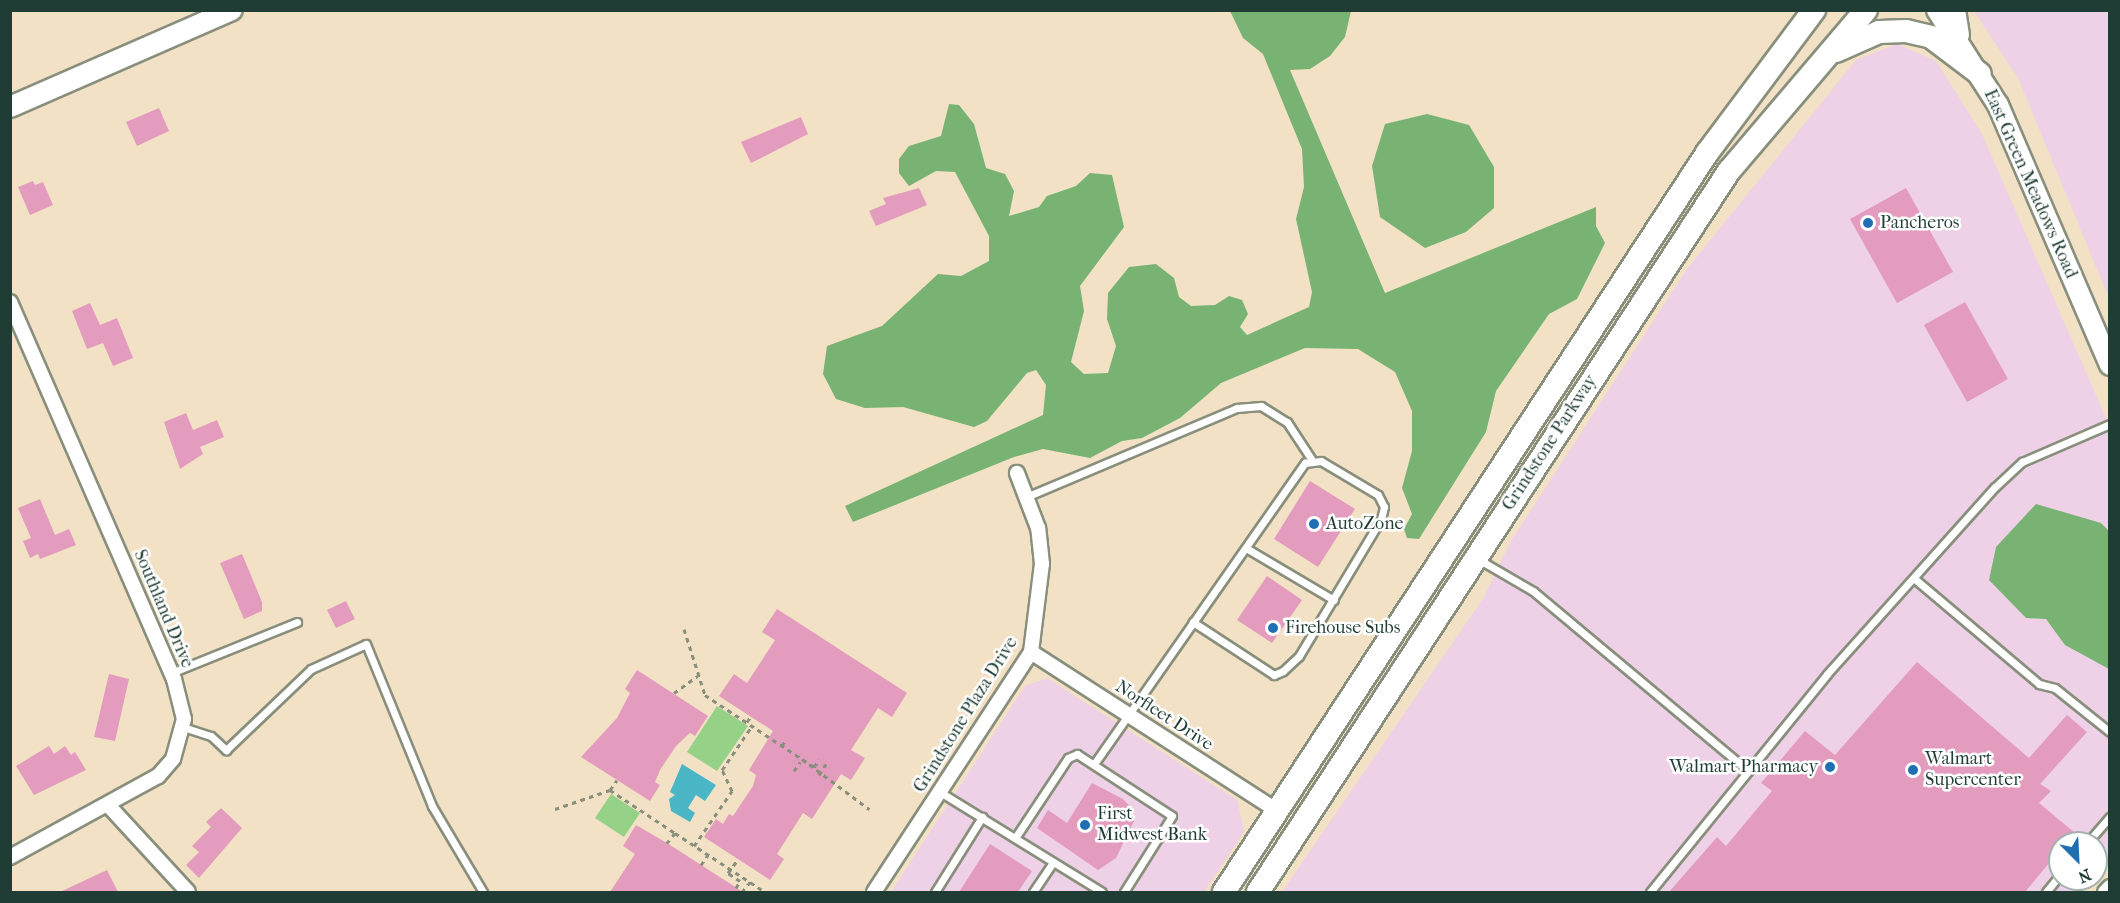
<!DOCTYPE html>
<html>
<head>
<meta charset="utf-8">
<style>
  body { margin:0 }
  #map { position:relative; width:2120px; height:903px; overflow:hidden; background:#f2e1c5; font-family:"IM FELL French Canon",serif }
  div>[style] { position:absolute }
  [style*='--x'] { left:calc(var(--x)*1px); top:calc(var(--y)*1px); width:calc(var(--w)*1px); rotate:calc(var(--a)*1deg) }
  .built>* { inset:0; background:#eed0e7 }
  .green>* { inset:0; background:#95d186 }
  .forest>* { inset:0; background:#78b373 }
  .water>* { inset:0; background:#4bb7c6 }
  .building>* { inset:0; background:#e39cbe }
  .path>* { height:3px; margin-top:-1.5px; transform-origin:0; background:repeating-linear-gradient(90deg,#888f7c 0 4.5px,transparent 0 9px) }
  .roads { filter:drop-shadow(2px 0 #888f7c) drop-shadow(-2px 0 #888f7c) drop-shadow(0 2px #888f7c) drop-shadow(0 -2px #888f7c) }
  .lane>* { height:7px; margin:-3.5px; padding:0 3.5px; transform-origin:3.5px; border-radius:3.5px; background:#fff }
  .street>* { height:14px; margin:-7px; padding:0 7px; transform-origin:7px; border-radius:7px; background:#fff }
  .secondary>* { height:20px; margin:-10px; padding:0 10px; transform-origin:10px; border-radius:10px; background:#fff }
  .primary>* { height:22px; margin:-11px; padding:0 11px; transform-origin:11px; border-radius:11px; background:#fff }
  .dots>* { width:16px; height:16px; translate:-50% -50%; box-sizing:border-box; border:3px solid #fff; border-radius:50% }
  span { translate:-50% -50%; white-space:nowrap; text-align:center; line-height:1.15; -webkit-text-stroke:5px #fff; paint-order:stroke }
  .street-label { font-size:18px; color:#1f3d34 }
  .poi-label { font-size:18px; color:#1f3d34 }
  .left { translate:0 -50%; text-align:left }
  .right { translate:-100% -50%; text-align:right }
  .frame { position:absolute; inset:0; border:12px solid #1f3d34; pointer-events:none }
  .north { position:absolute; left:2048px; top:831px; width:60px; height:60px; box-sizing:border-box; background:#fff; border:2px solid #a5b1ae; border-radius:50%; rotate:156deg; font-size:16px; font-weight:700; line-height:24px; text-align:center; color:#1f3d34 }
  .north::after { content:''; display:block; margin:auto; width:21px; height:27px; background:#1f6fb2; clip-path:polygon(50% 0,100% 100%,50% 72%,0 100%) }
</style>
</head>
<body>
<div id="map">
  <div class="built">
    <i style="clip-path:polygon(1974px 11px,2109px 11px,2109px 298px,2018px 78px)"></i>
    <i style="clip-path:polygon(1897px 44px,1936px 61px,1982px 134px,2109px 425px,2109px 857px,2096px 873px,2096px 843px,2060px 843px,2060px 879px,2091px 879px,2079px 892px,1282px 892px,1484px 597px,1511px 541px,1687px 269px,1856px 60px)"></i>
    <i style="clip-path:polygon(1047px 678px,1237px 800px,1244px 832px,1204px 892px,891px 892px,1025px 686px)"></i>
  </div>
  <div class="green">
    <i style="clip-path:polygon(717px 706px,748px 726px,717px 771px,687px 752px)"></i>
    <i style="clip-path:polygon(611px 794px,640px 813px,624px 837px,595px 818px)"></i>
  </div>
  <div class="forest">
    <i style="clip-path:polygon(1230px 11px,1351px 11px,1345px 37px,1330px 56px,1310px 69px,1290px 70px,1385px 293px,1596px 207px,1596px 226px,1605px 243px,1577px 299px,1549px 314px,1496px 391px,1486px 432px,1419px 539px,1407px 538px,1404px 529px,1412px 514px,1402px 488px,1412px 451px,1412px 411px,1395px 372px,1358px 349px,1305px 348px,1221px 383px,1180px 418px,1142px 438px,1122px 441px,1090px 458px,1043px 449px,1014px 457px,853px 522px,845px 506px,1043px 415px,1046px 385px,1036px 370px,1027px 373px,987px 421px,974px 427px,903px 407px,865px 408px,836px 399px,823px 374px,827px 346px,882px 326px,938px 274px,961px 276px,989px 261px,989px 236px,955px 172px,936px 171px,909px 186px,899px 173px,899px 159px,909px 146px,941px 136px,949px 104px,959px 105px,974px 124px,986px 168px,1005px 174px,1014px 191px,1009px 216px,1039px 207px,1047px 196px,1076px 186px,1090px 173px,1112px 175px,1124px 227px,1080px 286px,1084px 311px,1071px 362px,1084px 374px,1108px 373px,1116px 346px,1107px 319px,1108px 293px,1129px 267px,1156px 264px,1174px 278px,1179px 297px,1191px 306px,1215px 305px,1229px 296px,1242px 300px,1248px 314px,1240px 327px,1247px 335px,1309px 307px,1312px 292px,1296px 219px,1304px 187px,1302px 149px,1263px 54px,1243px 38px)"></i>
    <i style="clip-path:polygon(1427px 114px,1469px 125px,1494px 167px,1494px 208px,1466px 232px,1425px 248px,1380px 217px,1372px 166px,1385px 124px)"></i>
    <i style="clip-path:polygon(2036px 504px,2101px 523px,2109px 531px,2109px 669px,2065px 645px,2046px 619px,2026px 618px,1989px 580px,1996px 547px)"></i>
  </div>
  <div class="water">
    <i style="clip-path:polygon(682px 764px,716px 785px,705px 801px,696px 795px,688px 808px,695px 813px,690px 822px,671px 811px,669px 799px,675px 795px,670px 792px)"></i>
  </div>
  <div class="building">
    <i style="clip-path:polygon(159px 108px,169px 131px,137px 146px,126px 122px)"></i>
    <i style="clip-path:polygon(801px 117px,808px 134px,751px 163px,741px 142px)"></i>
    <i style="clip-path:polygon(33px 181px,35px 185px,43px 182px,53px 205px,30px 215px,18px 187px)"></i>
    <i style="clip-path:polygon(919px 188px,927px 205px,876px 226px,869px 211px,886px 204px,883px 198px)"></i>
    <i style="clip-path:polygon(1906px 188px,1953px 272px,1897px 303px,1850px 219px)"></i>
    <i style="clip-path:polygon(1965px 302px,2008px 379px,1967px 402px,1924px 325px)"></i>
    <i style="clip-path:polygon(90px 303px,100px 325px,117px 318px,133px 358px,113px 366px,103px 343px,87px 349px,72px 311px)"></i>
    <i style="clip-path:polygon(186px 413px,193px 430px,217px 420px,224px 437px,200px 447px,203px 454px,180px 469px,164px 422px)"></i>
    <i style="clip-path:polygon(1310px 481px,1355px 509px,1318px 567px,1274px 539px)"></i>
    <i style="clip-path:polygon(40px 499px,55px 535px,69px 529px,76px 545px,40px 559px,38px 554px,30px 558px,23px 541px,31px 538px,18px 508px)"></i>
    <i style="clip-path:polygon(242px 554px,262px 602px,262px 611px,244px 619px,220px 563px)"></i>
    <i style="clip-path:polygon(1267px 576px,1302px 600px,1272px 643px,1237px 620px)"></i>
    <i style="clip-path:polygon(346px 601px,355px 619px,336px 628px,327px 610px)"></i>
    <i style="clip-path:polygon(777px 609px,907px 693px,892px 717px,878px 708px,851px 750px,865px 758px,851px 780px,841px 774px,812px 819px,803px 813px,777px 854px,784px 859px,770px 880px,704px 837px,716px 819px,723px 824px,729px 814px,733px 816px,753px 786px,756px 775px,749px 770px,773px 731px,719px 696px,734px 674px,747px 683px,775px 640px,762px 632px)"></i>
    <i style="clip-path:polygon(1917px 662px,2029px 758px,2067px 715px,2087px 732px,2040px 784px,2051px 791px,2039px 803px,2075px 833px,2060px 843px,2060px 850px,2025px 892px,1669px 892px,1717px 837px,1726px 846px,1772px 791px,1761px 783px,1805px 731px,1835px 755px)"></i>
    <i style="clip-path:polygon(637px 670px,708px 716px,695px 736px,690px 733px,676px 746px,660px 770px,655px 782px,660px 785px,650px 801px,581px 757px,617px 718px,630px 693px,625px 689px)"></i>
    <i style="clip-path:polygon(109px 674px,129px 679px,115px 741px,94px 737px)"></i>
    <i style="clip-path:polygon(49px 746px,54px 754px,65px 746px,71px 755px,75px 752px,86px 770px,34px 795px,16px 766px)"></i>
    <i style="clip-path:polygon(1092px 783px,1123px 799px,1134px 810px,1129px 817px,1134px 821px,1116px 858px,1098px 870px,1037px 828px,1048px 810px,1067px 823px)"></i>
    <i style="clip-path:polygon(221px 808px,242px 828px,199px 878px,186px 865px,199px 852px,192px 846px,211px 827px,206px 822px)"></i>
    <i style="clip-path:polygon(636px 825px,667px 843px,743px 892px,610px 892px,635px 854px,623px 846px)"></i>
    <i style="clip-path:polygon(990px 844px,1032px 871px,1018px 892px,959px 892px)"></i>
    <i style="clip-path:polygon(107px 870px,118px 892px,60px 892px)"></i>
  </div>
  <div class="path">
    <i style="--x:684;--y:629;--w:69;--a:72.3"></i>
    <i style="--x:705;--y:695;--w:131;--a:33.4"></i>
    <i style="--x:814;--y:767;--w:9;--a:-54"></i>
    <i style="--x:674;--y:693;--w:29;--a:-36"></i>
    <i style="--x:747;--y:722;--w:7;--a:-56"></i>
    <i style="--x:782;--y:746;--w:8;--a:-60"></i>
    <i style="--x:802;--y:759;--w:84;--a:36.7"></i>
    <i style="--x:794;--y:771;--w:11;--a:-56"></i>
    <i style="--x:819;--y:775;--w:13;--a:-58"></i>
    <i style="--x:610;--y:790;--w:78;--a:33.5"></i>
    <i style="--x:675;--y:833;--w:13;--a:129"></i>
    <i style="--x:555;--y:809;--w:58;--a:-19.1"></i>
    <i style="--x:610;--y:790;--w:12;--a:-55"></i>
    <i style="--x:675;--y:833;--w:108;--a:33.2"></i>
    <i style="--x:694;--y:846;--w:67;--a:-55.4"></i>
    <i style="--x:732;--y:791;--w:23;--a:-115"></i>
    <i style="--x:722;--y:770;--w:53;--a:-55.7"></i>
    <i style="--x:701;--y:865;--w:12;--a:-55"></i>
    <i style="--x:736;--y:888;--w:8;--a:-60"></i>
    <i style="--x:740;--y:881;--w:14;--a:-146"></i>
    <i style="--x:728;--y:873;--w:17;--a:-54"></i>
    <i style="--x:742;--y:892;--w:13;--a:-51"></i>
  </div>
  <div class="roads">
    <div class="lane">
      <i style="--x:1026;--y:497;--w:229;--a:-22.9"></i>
      <i style="--x:1237;--y:408;--w:24;--a:-5"></i>
      <i style="--x:1261;--y:406;--w:31;--a:32"></i>
      <i style="--x:1287;--y:422;--w:45;--a:56.7"></i>
      <i style="--x:1246;--y:548;--w:102;--a:30.6"></i>
      <i style="--x:1478;--y:559;--w:64;--a:30.2"></i>
      <i style="--x:1533;--y:591;--w:279;--a:39.9"></i>
      <i style="--x:1916;--y:580;--w:161;--a:40.2"></i>
      <i style="--x:2039;--y:684;--w:16;--a:14"></i>
      <i style="--x:2055;--y:688;--w:70;--a:38.7"></i>
      <i style="--x:171;--y:673;--w:136;--a:-22"></i>
      <i style="--x:183;--y:727;--w:29;--a:18"></i>
      <i style="--x:211;--y:736;--w:21;--a:43"></i>
      <i style="--x:226;--y:750;--w:117;--a:-43.6"></i>
      <i style="--x:311;--y:669;--w:60;--a:-24.4"></i>
      <i style="--x:366;--y:644;--w:175;--a:67.8"></i>
      <i style="--x:432;--y:806;--w:100;--a:59.3"></i>
      <i style="--x:1094;--y:764;--w:368;--a:-55"></i>
      <i style="--x:1305;--y:463;--w:16;--a:-7"></i>
      <i style="--x:1321;--y:461;--w:66;--a:30.8"></i>
      <i style="--x:1378;--y:495;--w:13;--a:63"></i>
      <i style="--x:1384;--y:507;--w:12;--a:104"></i>
      <i style="--x:1381;--y:519;--w:160;--a:120.9"></i>
      <i style="--x:1299;--y:656;--w:22;--a:137"></i>
      <i style="--x:1283;--y:671;--w:10;--a:156"></i>
      <i style="--x:1274;--y:675;--w:97;--a:-146.8"></i>
      <i style="--x:940;--y:792;--w:190;--a:31.7"></i>
      <i style="--x:1015;--y:838;--w:96;--a:-56.5"></i>
      <i style="--x:1068;--y:758;--w:10;--a:-24"></i>
      <i style="--x:1077;--y:754;--w:113;--a:33.1"></i>
      <i style="--x:1172;--y:816;--w:90;--a:122.3"></i>
      <i style="--x:2087;--y:843;--w:35;--a:-49"></i>
      <i style="--x:935;--y:892;--w:89;--a:-57.9"></i>
      <i style="--x:1033;--y:892;--w:36;--a:-56"></i>
      <i style="--x:1650;--y:892;--w:281;--a:-50.9"></i>
      <i style="--x:1827;--y:674;--w:251;--a:-48.1"></i>
      <i style="--x:1995;--y:487;--w:37;--a:-43"></i>
      <i style="--x:2022;--y:462;--w:96;--a:-23.4"></i>
      <i style="--x:2046;--y:892;--w:22;--a:-51"></i>
    </div>
    <div class="street">
      <i style="--x:10;--y:302;--w:411;--a:66.5"></i>
      <i style="--x:174;--y:679;--w:41;--a:76"></i>
      <i style="--x:184;--y:719;--w:41;--a:105.4"></i>
      <i style="--x:173;--y:759;--w:23;--a:131"></i>
      <i style="--x:158;--y:776;--w:169;--a:151.3"></i>
      <i style="--x:1031;--y:652;--w:294;--a:32.8"></i>
      <i style="--x:108;--y:805;--w:118;--a:47.4"></i>
      <i style="--x:874;--y:892;--w:287;--a:-56.8"></i>
      <i style="--x:1031;--y:652;--w:89;--a:-82.9"></i>
      <i style="--x:1042;--y:564;--w:36;--a:-96"></i>
      <i style="--x:1038;--y:528;--w:59;--a:-110.9"></i>
      <i style="--x:2105;--y:892;--w:7;--a:-45"></i>
    </div>
    <div class="secondary">
      <i style="--x:1937;--y:10;--w:113;--a:57.3"></i>
      <i style="--x:1998;--y:105;--w:283;--a:66.7"></i>
      <i style="--x:10;--y:107;--w:242;--a:-23.6"></i>
    </div>
    <div class="primary">
      <i style="--x:1954;--y:10;--w:25;--a:81"></i>
      <i style="--x:1836;--y:51;--w:47;--a:-23.8"></i>
      <i style="--x:1879;--y:32;--w:27;--a:-2"></i>
      <i style="--x:1906;--y:31;--w:26;--a:13"></i>
      <i style="--x:1931;--y:37;--w:61;--a:37.1"></i>
      <i style="--x:1224;--y:892;--w:883;--a:-56.83"></i>
      <i style="--x:1707;--y:153;--w:179;--a:-53.2"></i>
      <i style="--x:1258;--y:892;--w:861;--a:-56.85"></i>
      <i style="--x:1729;--y:171;--w:211;--a:-49.6"></i>
    </div>
  </div>
  <div class="dots">
    <i style="left:1868px;top:223px;background:#1f6fb2"></i>
    <i style="left:1314px;top:524px;background:#1f6fb2"></i>
    <i style="left:1273px;top:628px;background:#1f6fb2"></i>
    <i style="left:1830px;top:767px;background:#1f6fb2"></i>
    <i style="left:1913px;top:770px;background:#1f6fb2"></i>
    <i style="left:1085px;top:825px;background:#1f6fb2"></i>
  </div>
  <div class="street-label">
    <span style="left:2030px;top:184px;rotate:66deg">East Green Meadows Road</span>
    <span style="left:1550px;top:443px;rotate:-57deg">Grindstone Parkway</span>
    <span style="left:163px;top:609px;rotate:67deg">Southland Drive</span>
    <span style="left:966px;top:715px;rotate:-58deg">Grindstone Plaza Drive</span>
    <span style="left:1164px;top:716px;rotate:33deg">Norfleet Drive</span>
  </div>
  <div class="poi-label">
    <span class="left" style="left:1880px;top:223px">Pancheros</span>
    <span class="left" style="left:1326px;top:524px">AutoZone</span>
    <span class="left" style="left:1285px;top:628px">Firehouse Subs</span>
    <span class="left" style="left:1925px;top:770px">Walmart<br>Supercenter</span>
    <span class="right" style="left:1818px;top:767px">Walmart Pharmacy</span>
    <span class="left" style="left:1097px;top:825px">First<br>Midwest Bank</span>
  </div>
  <div class="frame"></div>
  <div class="north">N</div>
</div>
</body>
</html>
